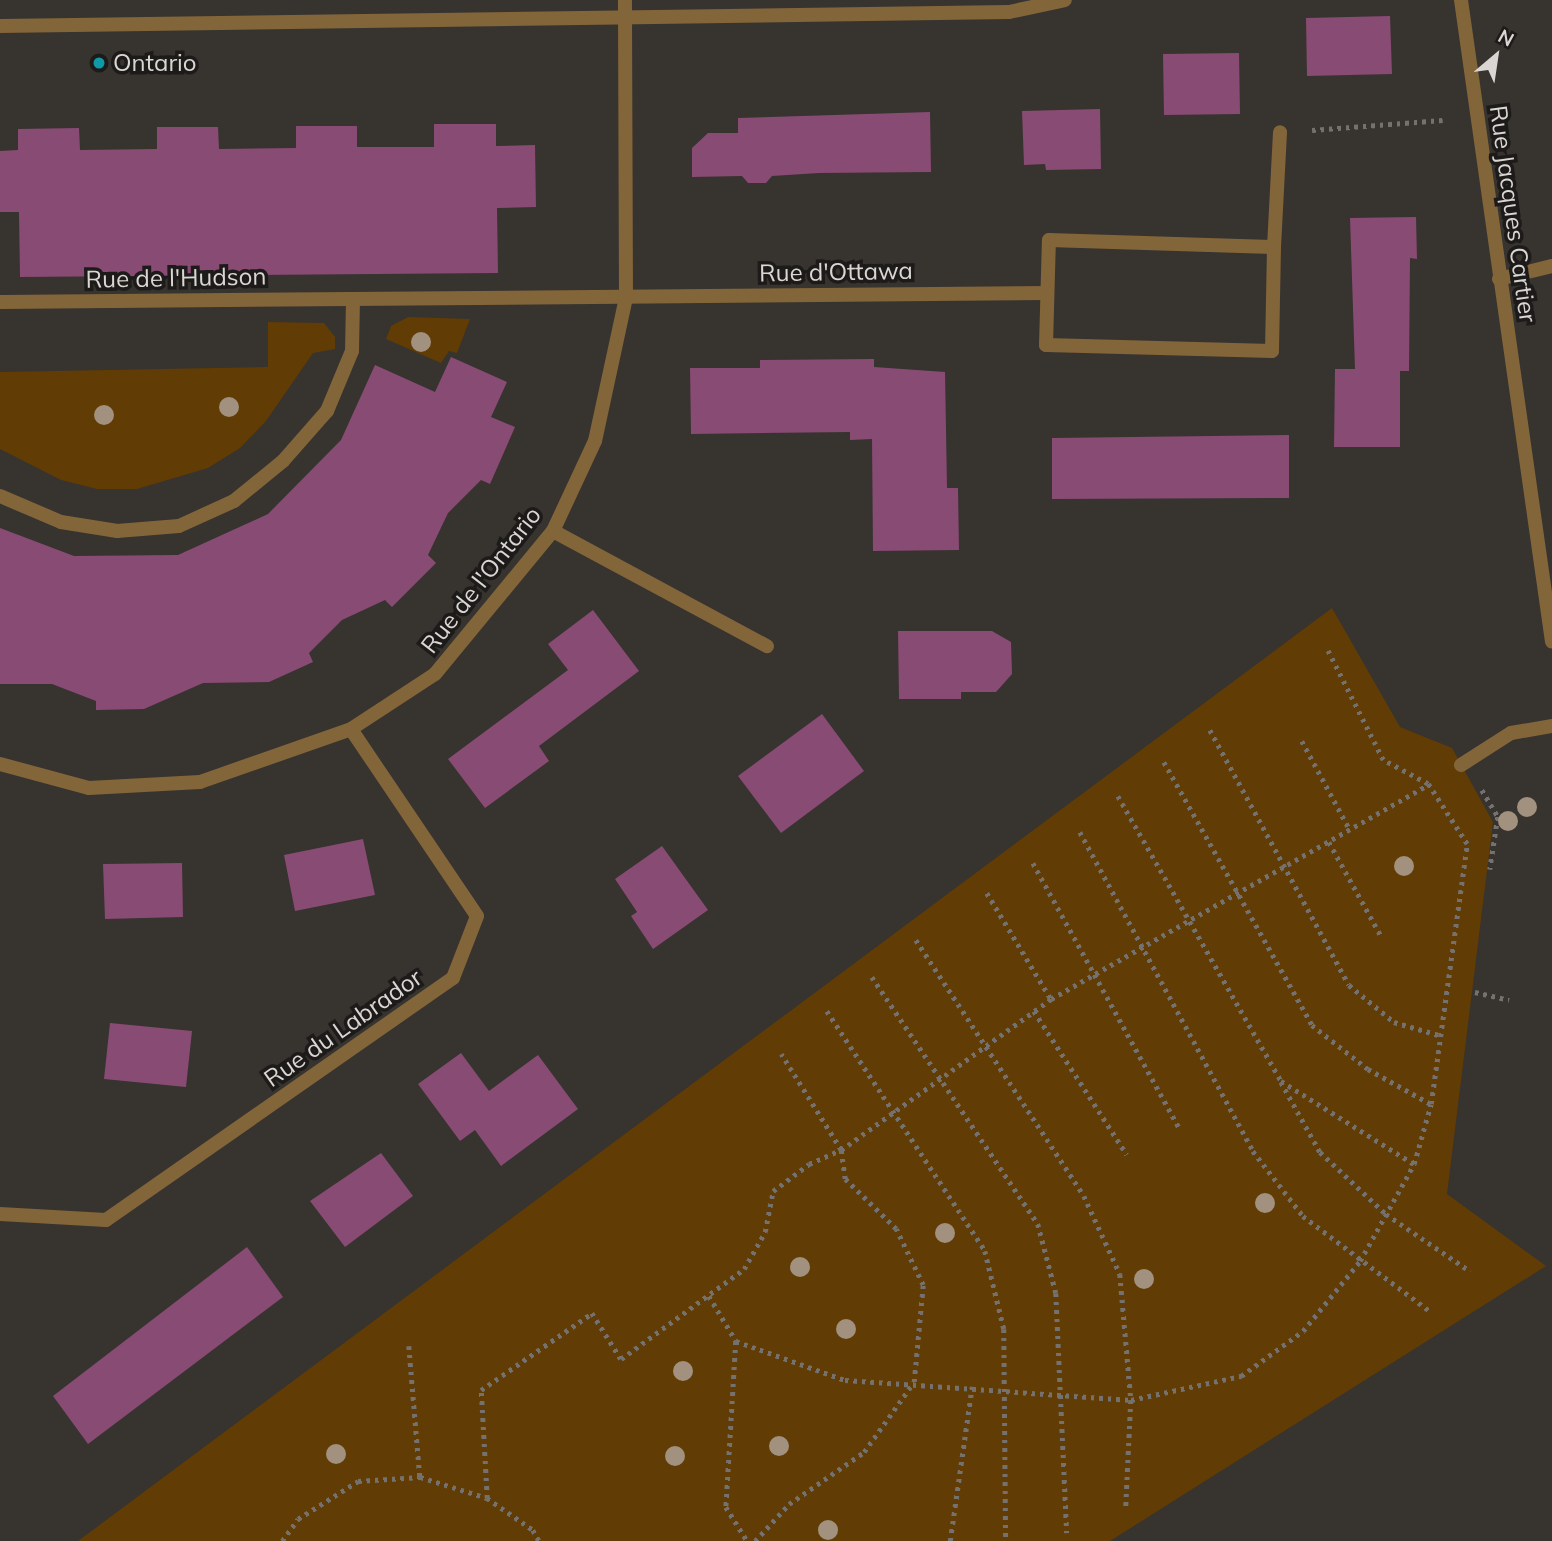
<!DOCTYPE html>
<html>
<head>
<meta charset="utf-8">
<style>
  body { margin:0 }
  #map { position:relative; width:1552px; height:1541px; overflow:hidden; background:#37332f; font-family:Mulish,sans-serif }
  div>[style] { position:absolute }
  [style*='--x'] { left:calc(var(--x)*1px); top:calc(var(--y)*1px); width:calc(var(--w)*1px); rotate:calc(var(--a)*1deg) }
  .green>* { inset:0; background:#613c04 }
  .building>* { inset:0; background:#884b74 }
  .path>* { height:4.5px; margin-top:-2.25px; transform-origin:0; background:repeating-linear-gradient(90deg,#75716e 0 3.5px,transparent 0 8.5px) }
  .service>* { height:14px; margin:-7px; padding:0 7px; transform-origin:7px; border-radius:7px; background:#83653a }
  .minor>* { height:14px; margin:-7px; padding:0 7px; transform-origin:7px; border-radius:7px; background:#83653a }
  .tertiary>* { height:14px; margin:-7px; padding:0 7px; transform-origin:7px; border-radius:7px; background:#83653a }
  .trees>* { width:20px; height:20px; margin:-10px; border-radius:50%; background:#a2917e }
  .dots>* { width:19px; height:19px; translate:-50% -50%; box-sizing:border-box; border:4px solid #1d1b19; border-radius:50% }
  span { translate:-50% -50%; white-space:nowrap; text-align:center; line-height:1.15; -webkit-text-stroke:7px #1d1b19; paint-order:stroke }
  .poi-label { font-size:24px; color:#d9d6d3 }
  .left { translate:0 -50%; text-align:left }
  .street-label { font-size:24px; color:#d9d6d3 }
  .north { position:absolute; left:1461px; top:21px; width:70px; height:70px; -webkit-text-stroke:5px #1d1b19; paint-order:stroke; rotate:29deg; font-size:19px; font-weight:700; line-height:28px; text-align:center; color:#d9d6d3 }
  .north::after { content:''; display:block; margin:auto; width:24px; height:32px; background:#d9d6d3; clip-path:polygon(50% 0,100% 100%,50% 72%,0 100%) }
</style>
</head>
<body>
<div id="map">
  <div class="green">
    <i style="clip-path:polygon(408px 317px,470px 319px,457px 353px,449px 351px,441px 363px,386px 339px,391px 326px)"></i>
    <i style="clip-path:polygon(268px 322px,324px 323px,335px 337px,335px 349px,313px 353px,266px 421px,240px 448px,208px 468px,137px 489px,97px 489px,61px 480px,0 449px,0 372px,268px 367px)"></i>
    <i style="clip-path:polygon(1332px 608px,1400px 727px,1452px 748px,1493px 822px,1447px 1194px,1546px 1266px,1110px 1541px,78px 1541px)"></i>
  </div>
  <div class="building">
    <i style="clip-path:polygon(1390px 16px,1392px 74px,1307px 76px,1306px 18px)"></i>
    <i style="clip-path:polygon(1239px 53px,1240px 114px,1164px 115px,1163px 54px)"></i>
    <i style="clip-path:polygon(1100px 109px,1101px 169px,1046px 170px,1045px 164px,1024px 165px,1022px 111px)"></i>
    <i style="clip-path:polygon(930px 112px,931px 172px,819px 173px,772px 176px,766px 183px,748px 183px,742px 176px,692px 177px,692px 148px,708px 133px,738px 133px,738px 118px)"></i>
    <i style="clip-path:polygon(434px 124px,496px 124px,496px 146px,535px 145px,536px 207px,497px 208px,498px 273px,20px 277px,19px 212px,0 212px,0 151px,18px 150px,18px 129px,79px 128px,80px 150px,157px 149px,157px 127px,218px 127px,219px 149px,296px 148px,296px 126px,357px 126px,357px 147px,434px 147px)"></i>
    <i style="clip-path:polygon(1416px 217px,1417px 259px,1410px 258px,1409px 371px,1400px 371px,1400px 447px,1334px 447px,1335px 369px,1355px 369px,1350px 218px)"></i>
    <i style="clip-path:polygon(451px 357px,507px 382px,491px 417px,515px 427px,490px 484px,481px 480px,448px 513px,428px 555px,436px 563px,392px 607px,385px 600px,342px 620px,309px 653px,313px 662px,269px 682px,203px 683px,144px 709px,96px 710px,96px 701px,52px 684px,0 684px,0 528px,74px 556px,178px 555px,268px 514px,341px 440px,375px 365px,435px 392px)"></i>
    <i style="clip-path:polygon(874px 359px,874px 367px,945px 372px,947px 488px,958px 488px,959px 550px,873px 551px,872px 439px,850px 440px,850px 432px,691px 434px,690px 368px,760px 368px,760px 360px)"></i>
    <i style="clip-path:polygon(1289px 435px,1289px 498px,1052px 499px,1052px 438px)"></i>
    <i style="clip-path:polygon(593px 610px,639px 671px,539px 746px,549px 761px,485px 808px,448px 759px,568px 670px,548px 644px)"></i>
    <i style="clip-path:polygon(898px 631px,992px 631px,1011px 642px,1012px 674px,996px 692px,961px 692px,961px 699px,899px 699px)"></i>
    <i style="clip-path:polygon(822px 714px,864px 771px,781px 833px,738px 776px)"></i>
    <i style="clip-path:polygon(363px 839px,375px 895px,295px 911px,284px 855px)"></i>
    <i style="clip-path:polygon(662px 846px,708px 910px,653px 949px,631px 916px,637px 912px,615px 879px)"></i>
    <i style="clip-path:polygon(182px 863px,183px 917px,105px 919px,103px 864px)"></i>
    <i style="clip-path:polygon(110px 1023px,192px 1031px,186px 1087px,104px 1079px)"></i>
    <i style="clip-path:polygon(461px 1053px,489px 1091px,538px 1055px,578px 1109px,501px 1166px,475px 1130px,460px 1141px,418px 1084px)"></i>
    <i style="clip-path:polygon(381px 1153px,413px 1196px,345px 1247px,310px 1201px)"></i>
    <i style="clip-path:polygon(247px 1247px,283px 1297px,88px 1444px,53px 1396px)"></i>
  </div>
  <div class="path">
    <i style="--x:1312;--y:130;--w:131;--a:-4.4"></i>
    <i style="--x:1210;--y:730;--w:290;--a:61.4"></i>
    <i style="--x:1349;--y:985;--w:58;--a:39.4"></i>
    <i style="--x:1394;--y:1022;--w:50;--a:16.3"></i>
    <i style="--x:1302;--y:741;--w:101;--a:61.7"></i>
    <i style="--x:1164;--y:762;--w:302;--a:60.6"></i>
    <i style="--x:1312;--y:1025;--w:71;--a:38.2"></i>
    <i style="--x:1368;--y:1069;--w:72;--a:29.1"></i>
    <i style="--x:1482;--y:790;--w:31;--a:59"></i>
    <i style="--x:1498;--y:817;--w:53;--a:98.7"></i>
    <i style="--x:1118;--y:796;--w:328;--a:60.2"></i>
    <i style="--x:1281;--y:1081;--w:157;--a:32"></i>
    <i style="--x:1080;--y:832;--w:363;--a:61.5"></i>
    <i style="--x:1253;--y:1151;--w:82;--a:52.4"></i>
    <i style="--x:1303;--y:1216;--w:161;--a:36.9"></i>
    <i style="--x:1329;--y:842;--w:107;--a:61"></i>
    <i style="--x:1033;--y:863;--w:302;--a:61.1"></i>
    <i style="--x:987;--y:893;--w:124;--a:58.9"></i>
    <i style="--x:916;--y:940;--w:306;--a:56.7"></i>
    <i style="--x:1084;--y:1196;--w:86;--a:65.2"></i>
    <i style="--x:1120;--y:1274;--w:126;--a:85"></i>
    <i style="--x:1131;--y:1400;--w:108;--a:92.7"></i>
    <i style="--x:872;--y:977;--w:298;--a:56.1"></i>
    <i style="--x:1038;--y:1224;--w:71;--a:75.4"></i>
    <i style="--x:1056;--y:1293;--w:240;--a:87.4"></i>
    <i style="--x:1475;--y:992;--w:35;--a:13"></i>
    <i style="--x:827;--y:1011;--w:287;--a:56.6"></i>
    <i style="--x:985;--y:1251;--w:80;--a:76.3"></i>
    <i style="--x:1004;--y:1329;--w:212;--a:89.5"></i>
    <i style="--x:1034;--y:1011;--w:171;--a:57.1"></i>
    <i style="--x:1281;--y:1082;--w:80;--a:60.9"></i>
    <i style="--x:1320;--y:1152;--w:91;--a:43.2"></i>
    <i style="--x:1386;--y:1214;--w:102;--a:34.2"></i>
    <i style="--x:709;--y:1296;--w:52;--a:59"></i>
    <i style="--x:736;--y:1341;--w:166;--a:93.4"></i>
    <i style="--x:726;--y:1507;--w:40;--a:58"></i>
    <i style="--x:736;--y:1341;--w:116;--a:19.7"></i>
    <i style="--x:845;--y:1380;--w:287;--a:4"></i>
    <i style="--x:1131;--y:1400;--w:113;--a:-12.3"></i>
    <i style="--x:1241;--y:1376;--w:77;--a:-36"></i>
    <i style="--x:1303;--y:1331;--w:90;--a:-50.8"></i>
    <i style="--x:1360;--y:1261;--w:111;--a:-60.9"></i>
    <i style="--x:1414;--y:1164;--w:62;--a:-74.2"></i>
    <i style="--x:1431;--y:1104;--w:262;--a:-82.1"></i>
    <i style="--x:1467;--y:844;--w:72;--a:-123"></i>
    <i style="--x:1428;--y:784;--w:51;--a:-151.9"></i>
    <i style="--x:1383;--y:760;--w:124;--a:-116.8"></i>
    <i style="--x:409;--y:1346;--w:131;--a:85.2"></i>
    <i style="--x:487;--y:1498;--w:108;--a:-93.2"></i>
    <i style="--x:481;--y:1390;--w:135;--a:-34.7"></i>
    <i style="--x:592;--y:1313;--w:54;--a:57.8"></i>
    <i style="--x:621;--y:1359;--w:152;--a:-36.2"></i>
    <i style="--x:744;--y:1269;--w:43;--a:-60.4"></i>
    <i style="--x:765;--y:1232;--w:42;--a:-79"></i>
    <i style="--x:773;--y:1191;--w:45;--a:-36.9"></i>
    <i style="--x:809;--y:1164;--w:35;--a:-24"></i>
    <i style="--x:841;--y:1150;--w:113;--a:-122"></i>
    <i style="--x:282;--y:1541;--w:27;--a:-54"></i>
    <i style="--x:298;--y:1519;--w:71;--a:-32.3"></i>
    <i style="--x:358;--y:1481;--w:62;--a:-3.7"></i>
    <i style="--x:420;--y:1477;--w:70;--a:17.4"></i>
    <i style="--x:487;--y:1498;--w:56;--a:34.8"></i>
    <i style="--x:533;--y:1530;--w:13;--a:61"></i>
    <i style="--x:755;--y:1541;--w:50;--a:-47.4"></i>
    <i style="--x:789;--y:1504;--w:91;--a:-34.7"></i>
    <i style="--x:864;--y:1452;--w:86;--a:-54.5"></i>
    <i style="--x:914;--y:1382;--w:97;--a:-84.7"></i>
    <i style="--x:923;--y:1285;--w:62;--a:-115.7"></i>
    <i style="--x:896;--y:1229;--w:71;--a:-135.6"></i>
    <i style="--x:845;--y:1179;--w:29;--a:-98"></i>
    <i style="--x:841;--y:1150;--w:259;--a:-35.7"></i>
    <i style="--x:1051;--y:999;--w:433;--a:-29.6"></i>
    <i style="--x:950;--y:1541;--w:156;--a:-81.9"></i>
  </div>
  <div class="service">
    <i style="--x:553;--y:531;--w:243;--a:28.3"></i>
    <i style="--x:1461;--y:765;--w:59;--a:-32.6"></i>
    <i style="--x:1511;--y:733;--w:42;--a:-9.7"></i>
  </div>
  <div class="minor">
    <i style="--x:1461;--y:0;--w:648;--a:81.93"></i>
    <i style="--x:1049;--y:240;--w:225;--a:1.8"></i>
    <i style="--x:1274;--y:247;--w:104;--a:91.1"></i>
    <i style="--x:1272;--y:351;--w:226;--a:-178.5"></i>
    <i style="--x:1046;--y:345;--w:105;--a:-88.4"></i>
    <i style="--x:1274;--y:247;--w:115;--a:-87"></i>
    <i style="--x:1499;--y:279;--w:55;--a:-13.8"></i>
    <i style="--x:0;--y:302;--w:1047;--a:-0.49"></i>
    <i style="--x:0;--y:496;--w:66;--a:23.1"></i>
    <i style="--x:61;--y:522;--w:57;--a:9.1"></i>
    <i style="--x:117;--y:531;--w:62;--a:-4.6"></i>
    <i style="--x:179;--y:526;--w:60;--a:-24.4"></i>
    <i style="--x:234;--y:501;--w:63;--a:-39.2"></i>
    <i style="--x:283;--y:461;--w:67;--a:-48.7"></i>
    <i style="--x:327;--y:411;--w:65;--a:-67.4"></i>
    <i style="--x:352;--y:351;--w:52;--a:-88.9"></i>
    <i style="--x:0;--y:764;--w:92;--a:15.1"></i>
    <i style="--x:89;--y:788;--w:111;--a:-3.1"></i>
    <i style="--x:200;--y:782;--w:160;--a:-19.3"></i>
    <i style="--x:351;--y:729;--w:100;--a:-33.2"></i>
    <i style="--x:435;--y:674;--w:185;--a:-50.5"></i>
    <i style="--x:553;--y:531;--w:99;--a:-65"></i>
    <i style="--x:595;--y:441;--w:146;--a:-77.8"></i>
    <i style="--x:626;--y:298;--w:298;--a:-90.2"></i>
    <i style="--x:0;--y:1214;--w:106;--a:3.2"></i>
    <i style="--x:106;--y:1220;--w:423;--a:-34.9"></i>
    <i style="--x:453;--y:978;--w:66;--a:-68.8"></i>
    <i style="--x:477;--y:916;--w:225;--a:-124"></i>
  </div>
  <div class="tertiary">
    <i style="--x:0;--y:26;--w:1009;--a:-0.79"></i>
    <i style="--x:1009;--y:12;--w:57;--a:-12.1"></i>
  </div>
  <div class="trees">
    <i style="left:421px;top:342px"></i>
    <i style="left:229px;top:407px"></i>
    <i style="left:104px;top:415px"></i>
    <i style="left:1527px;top:807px"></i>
    <i style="left:1508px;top:821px"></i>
    <i style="left:1404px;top:866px"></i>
    <i style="left:1265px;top:1203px"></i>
    <i style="left:945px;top:1233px"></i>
    <i style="left:800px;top:1267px"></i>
    <i style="left:1144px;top:1279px"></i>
    <i style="left:846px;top:1329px"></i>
    <i style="left:683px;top:1371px"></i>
    <i style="left:779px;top:1446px"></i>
    <i style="left:336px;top:1454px"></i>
    <i style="left:675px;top:1456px"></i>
    <i style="left:828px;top:1530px"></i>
  </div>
  <div class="dots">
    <i style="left:99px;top:63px;background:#0f9aa8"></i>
  </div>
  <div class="poi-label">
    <span class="left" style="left:113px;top:63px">Ontario</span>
  </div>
  <div class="street-label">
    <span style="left:1513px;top:214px;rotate:82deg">Rue Jacques Cartier</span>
    <span style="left:836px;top:272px;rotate:-1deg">Rue d'Ottawa</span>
    <span style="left:176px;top:278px;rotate:-1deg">Rue de l'Hudson</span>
    <span style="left:481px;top:580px;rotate:-52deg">Rue de l'Ontario</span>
    <span style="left:343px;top:1028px;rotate:-35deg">Rue du Labrador</span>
  </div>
  <div class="north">N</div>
</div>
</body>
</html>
